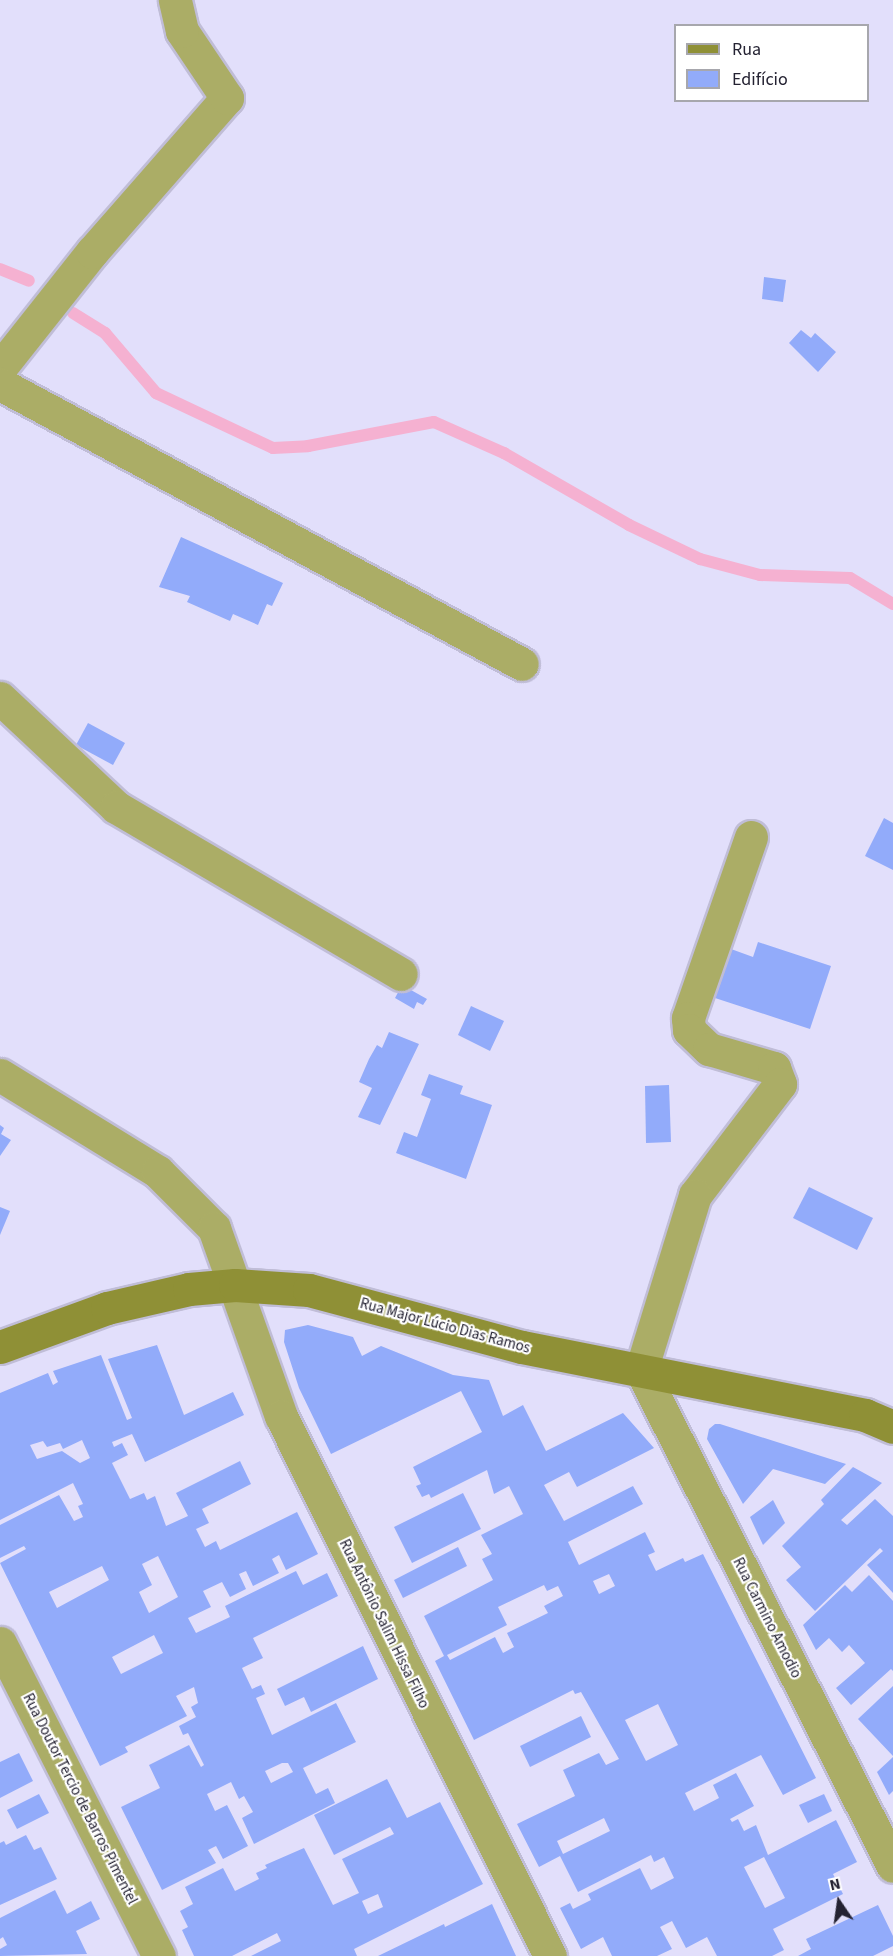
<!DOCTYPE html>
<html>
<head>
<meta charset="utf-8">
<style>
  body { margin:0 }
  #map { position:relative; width:893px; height:1956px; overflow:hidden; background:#e2dffb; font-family:"Source Sans 3",sans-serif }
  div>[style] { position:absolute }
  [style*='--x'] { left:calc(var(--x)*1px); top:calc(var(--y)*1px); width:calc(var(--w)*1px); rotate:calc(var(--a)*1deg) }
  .stream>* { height:12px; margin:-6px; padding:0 6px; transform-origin:6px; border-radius:6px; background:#f5b1d1 }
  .building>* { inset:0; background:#92abfa }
  .roads { filter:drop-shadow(2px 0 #c0bdd7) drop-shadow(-2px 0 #c0bdd7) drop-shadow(0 2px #c0bdd7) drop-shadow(0 -2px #c0bdd7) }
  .street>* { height:33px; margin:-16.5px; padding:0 16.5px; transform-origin:16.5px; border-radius:16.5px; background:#abad66 }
  .secondary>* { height:33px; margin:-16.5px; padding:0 16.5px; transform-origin:16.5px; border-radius:16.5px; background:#8f9036 }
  span { translate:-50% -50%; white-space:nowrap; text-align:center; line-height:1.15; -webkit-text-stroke:4.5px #fff; paint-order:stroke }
  .street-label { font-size:15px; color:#242232 }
  .legend { position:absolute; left:674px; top:24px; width:195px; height:78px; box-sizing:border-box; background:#fff; border:2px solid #a7a7ad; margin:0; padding:8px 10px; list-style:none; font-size:18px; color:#242232 }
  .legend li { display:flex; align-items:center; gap:12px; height:30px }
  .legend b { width:30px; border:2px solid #a7a7ad }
  .north { position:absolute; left:809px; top:1872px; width:60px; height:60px; -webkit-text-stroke:4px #fff; paint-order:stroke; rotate:347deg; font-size:16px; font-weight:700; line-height:24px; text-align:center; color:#242232 }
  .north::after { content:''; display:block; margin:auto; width:21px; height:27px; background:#242232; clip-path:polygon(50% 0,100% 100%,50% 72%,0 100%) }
</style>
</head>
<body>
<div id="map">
  <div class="stream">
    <i style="--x:0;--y:269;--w:31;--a:22"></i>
    <i style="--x:73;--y:313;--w:38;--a:32"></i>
    <i style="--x:105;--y:333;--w:79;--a:49.6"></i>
    <i style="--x:156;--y:393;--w:129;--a:25.2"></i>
    <i style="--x:273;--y:448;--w:35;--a:-3"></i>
    <i style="--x:308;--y:446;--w:128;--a:-10.8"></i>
    <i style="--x:434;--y:422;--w:77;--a:23.9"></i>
    <i style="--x:504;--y:453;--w:144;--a:29.9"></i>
    <i style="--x:629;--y:525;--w:79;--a:25.6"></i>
    <i style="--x:700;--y:559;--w:62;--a:14.9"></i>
    <i style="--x:760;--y:575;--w:90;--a:1.9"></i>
    <i style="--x:850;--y:578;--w:50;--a:31.2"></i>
  </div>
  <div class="building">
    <i style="clip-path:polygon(764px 277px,786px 280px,783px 302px,762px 299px)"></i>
    <i style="clip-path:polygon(801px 330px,811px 338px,815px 333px,836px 352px,818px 372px,789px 343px)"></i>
    <i style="clip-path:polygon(181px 537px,283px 583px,272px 606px,267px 604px,258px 625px,233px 614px,230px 621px,187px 602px,190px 596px,159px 587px)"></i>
    <i style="clip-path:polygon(88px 723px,125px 743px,113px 765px,76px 745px)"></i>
    <i style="clip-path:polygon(884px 818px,893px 823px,893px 870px,865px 856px)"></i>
    <i style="clip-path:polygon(758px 942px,831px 966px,810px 1029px,715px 998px,731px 949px,753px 957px)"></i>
    <i style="clip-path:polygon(402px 985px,427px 999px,423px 1005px,417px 1002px,414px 1009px,395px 998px)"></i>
    <i style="clip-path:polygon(471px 1006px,504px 1021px,490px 1051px,458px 1035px)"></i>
    <i style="clip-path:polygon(389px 1032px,419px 1044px,380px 1125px,358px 1117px,372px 1088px,359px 1082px,369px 1059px,377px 1045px,382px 1048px)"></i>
    <i style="clip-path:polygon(429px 1074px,463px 1086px,460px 1094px,492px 1105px,466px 1179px,396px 1153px,404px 1132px,417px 1137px,431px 1099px,421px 1095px)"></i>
    <i style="clip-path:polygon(669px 1085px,671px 1142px,646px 1143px,645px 1086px)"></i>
    <i style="clip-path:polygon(0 1125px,4px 1128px,1px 1134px,11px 1140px,0 1156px)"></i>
    <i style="clip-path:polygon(809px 1187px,873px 1218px,857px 1250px,793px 1218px)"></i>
    <i style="clip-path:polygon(0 1207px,10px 1211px,0 1235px)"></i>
    <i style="clip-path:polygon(evenodd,308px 1325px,353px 1337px,362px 1356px,381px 1346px,453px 1375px,489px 1380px,503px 1416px,523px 1405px,546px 1451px,623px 1413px,654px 1448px,577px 1487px,569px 1472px,544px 1485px,564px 1521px,633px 1486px,643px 1504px,568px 1542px,579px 1565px,645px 1532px,655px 1552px,648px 1555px,656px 1571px,683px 1558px,685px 1562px,703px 1554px,816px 1778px,783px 1795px,761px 1755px,685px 1793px,694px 1811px,719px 1798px,713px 1785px,736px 1773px,754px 1806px,730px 1819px,732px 1822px,738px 1819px,744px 1831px,756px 1825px,768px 1855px,836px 1820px,857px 1862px,833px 1874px,843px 1894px,773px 1929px,784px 1950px,772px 1956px,717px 1956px,707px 1937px,686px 1948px,672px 1921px,660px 1927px,672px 1949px,657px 1956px,612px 1956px,603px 1937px,581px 1949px,560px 1908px,570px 1903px,573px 1909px,591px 1900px,588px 1894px,640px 1868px,651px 1890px,674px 1878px,664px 1857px,654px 1862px,651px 1855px,578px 1892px,560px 1856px,539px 1867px,517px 1824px,575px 1796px,563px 1770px,599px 1753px,606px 1765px,619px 1759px,581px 1692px,575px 1694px,573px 1690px,474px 1740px,435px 1661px,444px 1656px,424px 1616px,493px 1580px,482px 1559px,492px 1554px,481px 1535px,523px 1514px,509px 1486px,494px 1494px,487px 1470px,431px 1498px,429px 1494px,422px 1497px,416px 1486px,421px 1484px,413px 1467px,482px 1432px,461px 1391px,331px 1454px,299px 1388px,284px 1342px,285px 1330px,308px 1325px,609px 1574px,615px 1586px,599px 1594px,593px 1581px,609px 1574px,308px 1325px,544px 1585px,547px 1591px,558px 1586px,563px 1596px,544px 1606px,548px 1613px,507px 1633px,514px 1647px,503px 1653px,495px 1637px,450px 1660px,447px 1655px,507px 1625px,498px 1607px,544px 1585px,308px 1325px,658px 1704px,678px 1745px,646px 1761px,625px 1720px,658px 1704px,308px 1325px,604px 1818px,610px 1831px,563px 1854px,557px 1841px,604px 1818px,308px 1325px,764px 1857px,785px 1898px,765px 1908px,744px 1867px,764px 1857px)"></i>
    <i style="clip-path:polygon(evenodd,157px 1345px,184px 1415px,233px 1392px,244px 1415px,145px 1462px,132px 1434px,112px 1442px,114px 1447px,122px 1443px,128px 1455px,112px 1463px,130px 1499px,144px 1493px,147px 1500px,155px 1496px,166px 1526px,188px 1516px,176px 1493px,240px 1461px,251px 1484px,202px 1509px,209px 1523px,196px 1529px,205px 1547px,216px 1541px,220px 1550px,297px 1512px,318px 1554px,286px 1570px,279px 1555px,272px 1559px,279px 1573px,253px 1586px,246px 1571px,239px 1574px,246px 1589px,230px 1597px,222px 1582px,203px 1591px,211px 1607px,188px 1618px,196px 1633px,230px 1617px,225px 1606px,296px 1571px,303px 1585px,327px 1573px,338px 1596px,253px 1638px,263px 1658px,242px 1668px,252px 1689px,261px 1685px,265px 1694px,256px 1698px,272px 1735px,336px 1703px,356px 1742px,303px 1768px,316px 1794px,328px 1788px,335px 1803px,254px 1844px,242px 1818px,253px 1812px,244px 1796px,239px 1799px,231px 1782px,207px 1794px,215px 1811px,227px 1805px,248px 1846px,223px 1859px,216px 1846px,208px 1850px,216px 1863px,162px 1890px,121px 1807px,160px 1788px,149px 1765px,189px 1745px,201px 1767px,204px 1765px,188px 1733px,183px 1735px,179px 1726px,196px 1717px,191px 1707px,198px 1703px,194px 1687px,176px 1696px,187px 1716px,125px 1747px,128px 1752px,100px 1766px,0 1563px,26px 1549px,24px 1546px,0 1558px,0 1525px,59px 1495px,74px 1521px,83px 1517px,78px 1506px,83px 1504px,73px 1483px,0 1520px,0 1393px,48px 1373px,53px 1385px,58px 1382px,53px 1371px,101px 1355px,127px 1420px,132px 1418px,108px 1359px,157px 1345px,82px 1440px,90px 1458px,80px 1463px,62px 1451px,37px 1459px,30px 1445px,43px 1441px,47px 1447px,60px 1443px,63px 1449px,82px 1440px,157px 1345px,158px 1556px,178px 1597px,149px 1613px,139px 1592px,152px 1585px,142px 1564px,158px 1556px,157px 1345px,102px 1566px,109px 1580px,57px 1608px,49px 1592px,102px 1566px,157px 1345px,154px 1635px,163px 1653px,121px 1674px,112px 1657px,154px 1635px,157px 1345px,282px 1763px,288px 1763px,293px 1772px,271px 1783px,265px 1771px,282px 1763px)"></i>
    <i style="clip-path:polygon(715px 1424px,720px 1424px,846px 1464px,825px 1484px,773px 1469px,743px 1504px,707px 1439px,709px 1429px)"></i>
    <i style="clip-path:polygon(853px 1467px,882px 1483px,841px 1520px,847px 1525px,875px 1499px,893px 1516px,893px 1593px,867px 1565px,883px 1551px,880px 1548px,815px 1611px,786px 1580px,801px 1567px,782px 1546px,824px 1504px,821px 1500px)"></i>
    <i style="clip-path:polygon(463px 1493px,481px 1529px,412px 1563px,394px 1527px)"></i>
    <i style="clip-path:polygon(773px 1500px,785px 1523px,763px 1545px,750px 1517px)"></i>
    <i style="clip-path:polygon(458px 1547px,467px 1566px,403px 1598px,394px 1580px)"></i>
    <i style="clip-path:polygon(869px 1575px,893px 1601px,893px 1671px,891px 1669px,851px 1705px,836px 1688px,865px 1663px,849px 1645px,842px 1652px,829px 1638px,816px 1650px,803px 1625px,845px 1585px,852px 1592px)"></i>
    <i style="clip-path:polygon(363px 1646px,378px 1679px,311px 1712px,304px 1697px,285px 1706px,277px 1689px)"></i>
    <i style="clip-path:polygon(893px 1686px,893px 1756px,858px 1719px)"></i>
    <i style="clip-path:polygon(581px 1716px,591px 1737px,530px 1767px,520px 1746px)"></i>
    <i style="clip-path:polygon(19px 1753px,33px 1781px,0 1798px,0 1762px)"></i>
    <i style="clip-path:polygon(893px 1757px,893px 1791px,889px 1795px,877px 1772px)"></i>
    <i style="clip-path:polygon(evenodd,387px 1779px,407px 1818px,440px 1802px,483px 1884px,354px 1949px,357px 1956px,251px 1956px,281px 1941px,277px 1933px,232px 1956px,194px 1956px,182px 1930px,188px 1927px,180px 1911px,193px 1904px,185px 1887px,223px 1868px,235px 1891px,259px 1879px,256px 1873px,267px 1868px,265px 1865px,304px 1848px,333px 1905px,359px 1893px,342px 1859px,394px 1834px,390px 1827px,334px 1855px,314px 1815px,387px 1779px,378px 1894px,383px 1907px,368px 1914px,362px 1901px,378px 1894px)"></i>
    <i style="clip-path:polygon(39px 1794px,49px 1813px,17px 1829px,7px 1810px)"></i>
    <i style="clip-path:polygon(824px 1794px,832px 1811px,808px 1823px,799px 1805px)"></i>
    <i style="clip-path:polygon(26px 1835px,34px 1850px,41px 1847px,57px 1879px,0 1905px,0 1843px,4px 1841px,6px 1845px)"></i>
    <i style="clip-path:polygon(55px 1890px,67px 1914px,91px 1901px,100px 1919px,76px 1931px,87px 1954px,0 1956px,0 1949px,7px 1945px,3px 1937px,0 1939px,0 1918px)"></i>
    <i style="clip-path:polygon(492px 1904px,516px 1956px,378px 1956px,444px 1924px,445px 1927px)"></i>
    <i style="clip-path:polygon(878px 1905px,893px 1936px,893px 1946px,873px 1956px,798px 1956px,811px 1949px,806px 1939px)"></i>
  </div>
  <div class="roads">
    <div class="street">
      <i style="--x:0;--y:368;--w:148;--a:-51.6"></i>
      <i style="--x:92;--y:252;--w:205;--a:-48.8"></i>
      <i style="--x:227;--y:98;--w:81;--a:-123.9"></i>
      <i style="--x:182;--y:31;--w:32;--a:-103"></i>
      <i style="--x:0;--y:384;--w:592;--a:28.21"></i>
      <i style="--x:0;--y:698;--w:159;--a:43.2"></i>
      <i style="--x:116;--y:807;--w:330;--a:30.4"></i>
      <i style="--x:751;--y:837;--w:192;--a:109.2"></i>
      <i style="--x:688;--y:1018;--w:12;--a:85"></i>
      <i style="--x:689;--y:1030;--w:28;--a:44"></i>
      <i style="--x:709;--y:1049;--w:68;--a:16.3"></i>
      <i style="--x:774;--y:1068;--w:17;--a:69"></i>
      <i style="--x:780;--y:1084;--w:140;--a:127.4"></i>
      <i style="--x:695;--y:1195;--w:183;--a:107.1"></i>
      <i style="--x:641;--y:1370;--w:556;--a:63.07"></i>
      <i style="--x:0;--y:1075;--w:185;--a:31.5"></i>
      <i style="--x:158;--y:1172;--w:79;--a:45"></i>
      <i style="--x:214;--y:1228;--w:200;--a:70.4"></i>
      <i style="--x:281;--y:1416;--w:603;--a:63.52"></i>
      <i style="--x:0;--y:1643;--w:351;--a:63.1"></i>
    </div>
    <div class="secondary">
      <i style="--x:0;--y:1347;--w:114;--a:-20"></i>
      <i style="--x:107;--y:1308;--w:84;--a:-13"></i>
      <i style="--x:189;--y:1289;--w:46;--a:-5"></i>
      <i style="--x:235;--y:1285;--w:74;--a:3.9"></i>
      <i style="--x:309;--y:1290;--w:220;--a:15"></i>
      <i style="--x:522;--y:1347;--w:350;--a:11.2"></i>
      <i style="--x:865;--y:1415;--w:30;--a:23"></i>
    </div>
  </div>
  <div class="street-label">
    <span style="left:445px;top:1326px;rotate:15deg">Rua Major Lúcio Dias Ramos</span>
    <span style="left:767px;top:1618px;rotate:63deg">Rua Carmino Amodio</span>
    <span style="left:384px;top:1624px;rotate:64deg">Rua Antônio Salim Hissa Filho</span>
    <span style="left:80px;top:1799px;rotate:63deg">Rua Doutor Tercio de Barros Pimentel</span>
  </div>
  <ul class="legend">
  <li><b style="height:8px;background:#8f9036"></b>Rua</li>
  <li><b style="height:16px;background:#92abfa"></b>Edifício</li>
  </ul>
  <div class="north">N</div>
</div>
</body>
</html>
